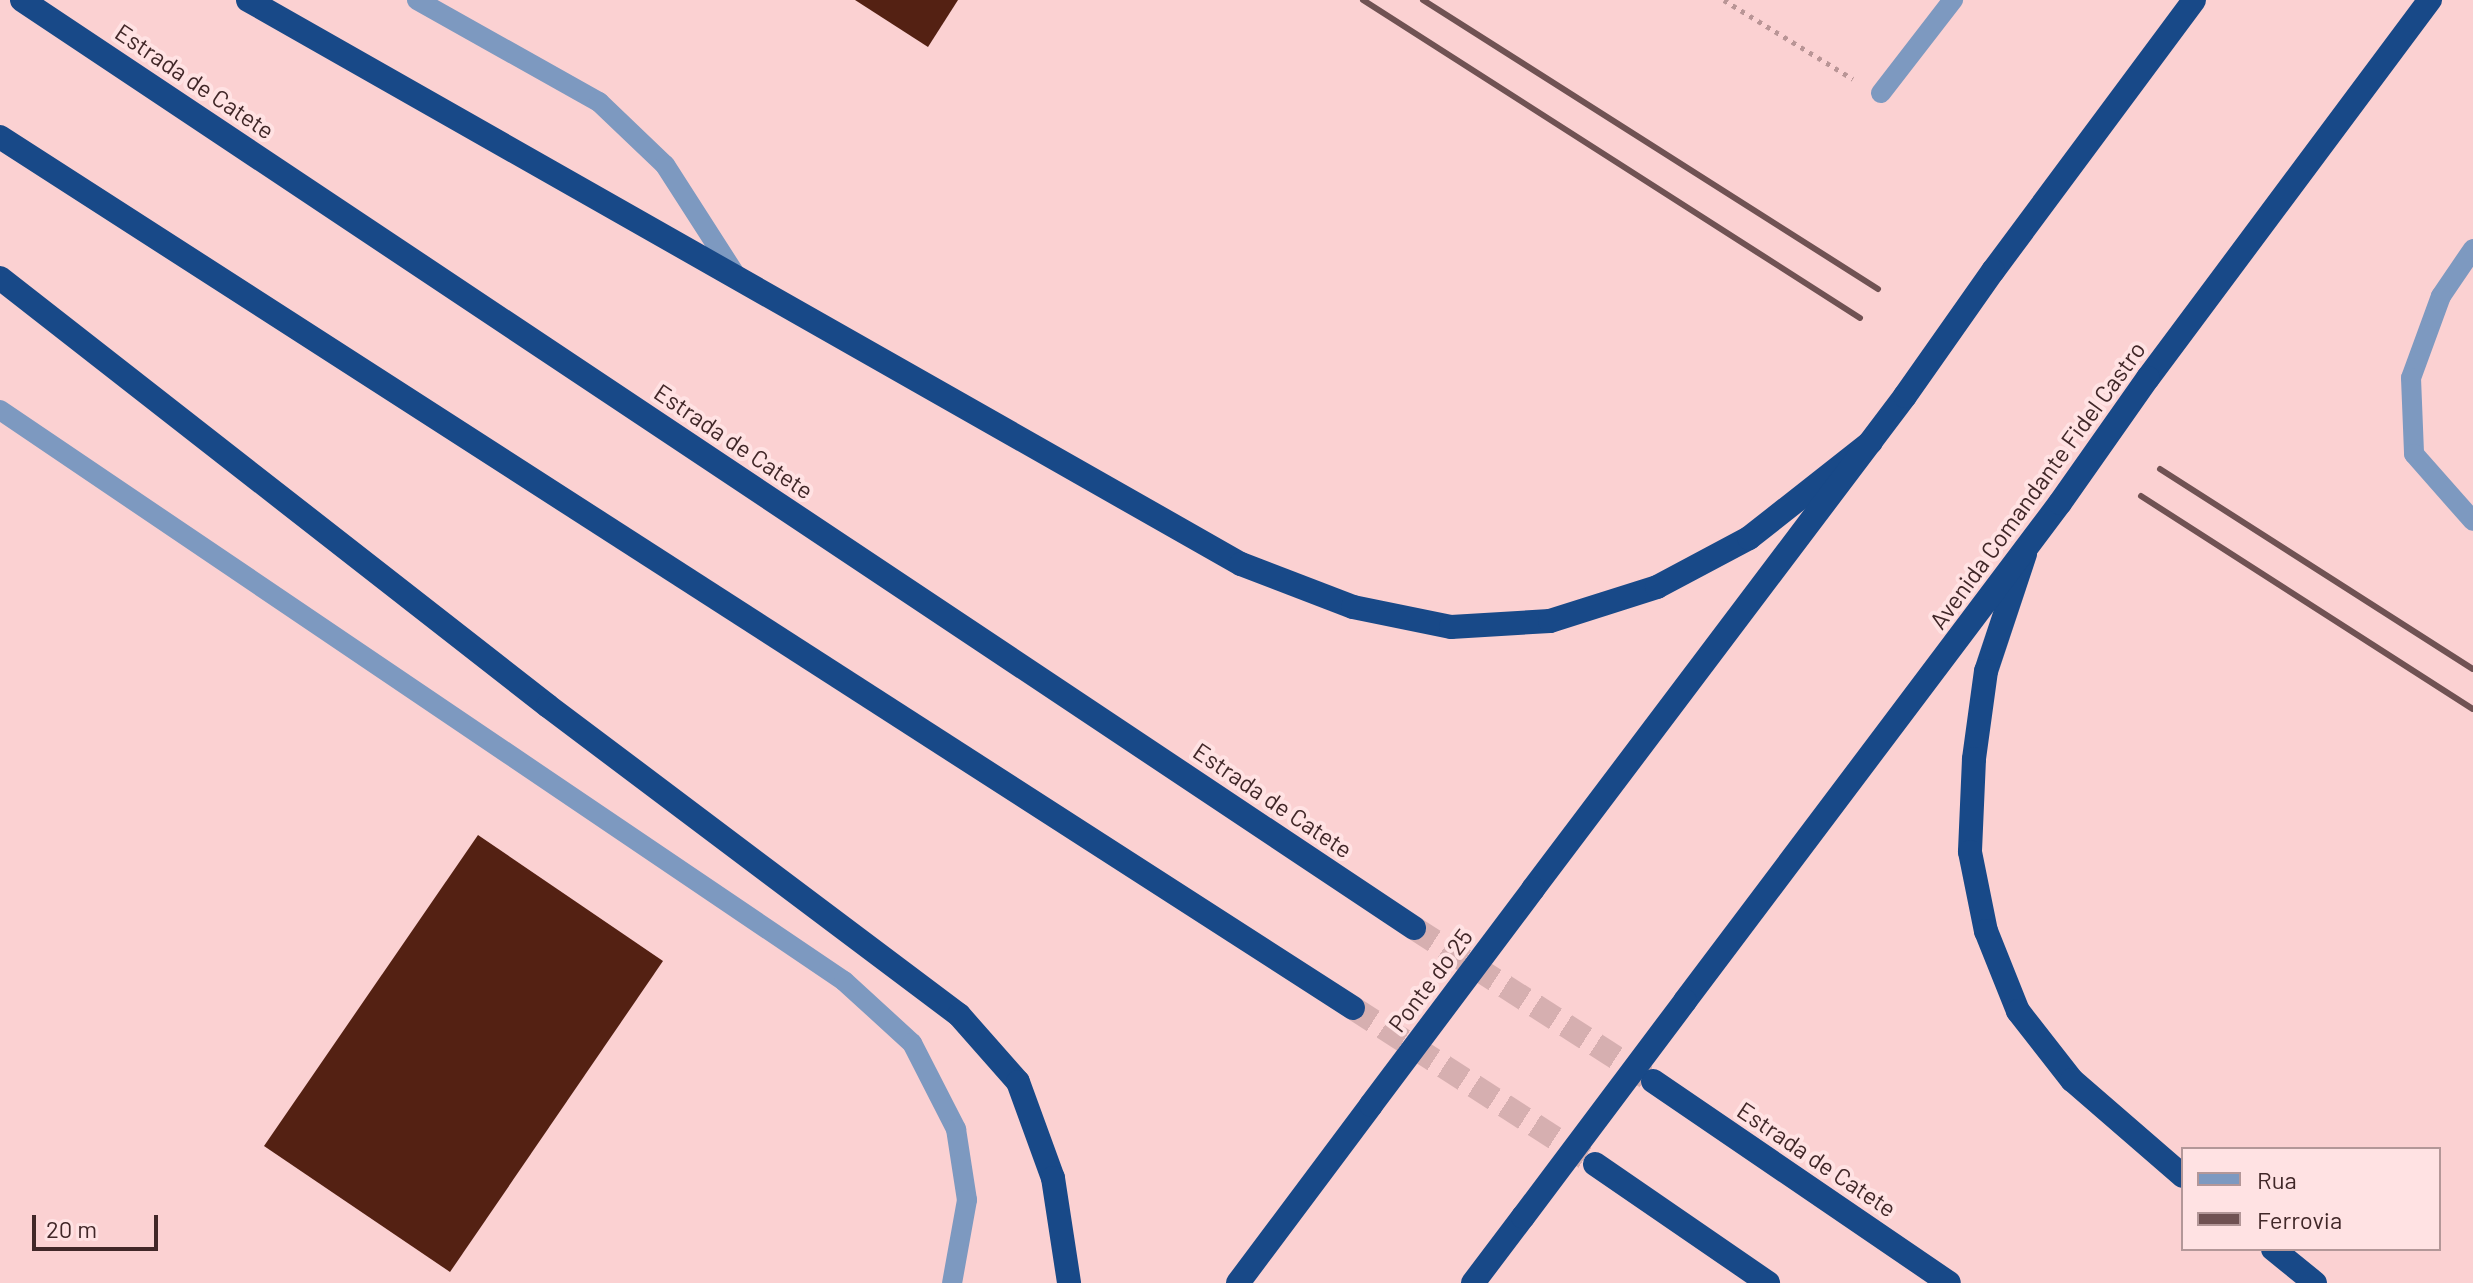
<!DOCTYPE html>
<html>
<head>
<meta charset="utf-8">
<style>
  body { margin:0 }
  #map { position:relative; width:2473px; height:1283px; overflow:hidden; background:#fbd1d2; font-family:Barlow,sans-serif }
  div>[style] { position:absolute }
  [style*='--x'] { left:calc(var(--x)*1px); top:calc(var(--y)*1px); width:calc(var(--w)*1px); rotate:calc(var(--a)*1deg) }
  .building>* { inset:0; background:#542113 }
  .highway-tunnel>* { height:24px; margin-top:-12px; transform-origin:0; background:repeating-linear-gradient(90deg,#d6afb0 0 24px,transparent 0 36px) }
  .path>* { height:5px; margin-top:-2.5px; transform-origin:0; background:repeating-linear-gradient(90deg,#b99596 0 4px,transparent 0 10px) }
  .minor>* { height:20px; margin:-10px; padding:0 10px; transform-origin:10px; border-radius:10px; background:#7d99c0 }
  .highway>* { height:24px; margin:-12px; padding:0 12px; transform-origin:12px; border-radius:12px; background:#184988 }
  .rail>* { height:6px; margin:-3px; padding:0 3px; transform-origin:3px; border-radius:3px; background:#705253 }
  .highway-bridge>* { height:24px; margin:-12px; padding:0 12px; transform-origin:12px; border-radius:12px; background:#184988 }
  span { translate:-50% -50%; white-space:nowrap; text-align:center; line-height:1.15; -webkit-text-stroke:8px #ffe2e3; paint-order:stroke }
  .street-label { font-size:24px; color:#412728 }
  .legend { position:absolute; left:2181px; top:1147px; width:260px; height:104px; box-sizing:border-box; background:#ffe2e3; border:2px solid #b39798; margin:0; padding:10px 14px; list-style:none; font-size:24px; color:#412728 }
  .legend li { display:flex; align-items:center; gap:16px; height:40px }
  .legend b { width:40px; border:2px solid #b39798 }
  .scale { position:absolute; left:32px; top:1215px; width:126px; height:36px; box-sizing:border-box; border:4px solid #412728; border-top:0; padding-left:10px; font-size:24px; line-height:28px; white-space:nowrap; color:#412728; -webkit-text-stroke:6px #ffe2e3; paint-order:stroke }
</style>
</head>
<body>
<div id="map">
  <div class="building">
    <i style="clip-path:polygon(855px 0,958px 0,928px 47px)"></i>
    <i style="clip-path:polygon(478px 835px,663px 961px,450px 1272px,264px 1146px)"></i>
  </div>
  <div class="highway-tunnel">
    <i style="--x:1414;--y:928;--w:282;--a:32.7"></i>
    <i style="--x:1353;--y:1008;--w:288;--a:32.8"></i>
  </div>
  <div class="path">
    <i style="--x:1724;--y:0;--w:151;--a:31.5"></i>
  </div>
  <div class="minor">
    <i style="--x:417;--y:0;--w:209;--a:29.3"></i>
    <i style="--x:599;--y:102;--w:91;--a:43.7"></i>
    <i style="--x:665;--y:165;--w:133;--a:57.3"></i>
    <i style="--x:1881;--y:93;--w:118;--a:-52.3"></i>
    <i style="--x:2473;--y:249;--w:57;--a:124.2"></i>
    <i style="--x:2441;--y:296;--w:87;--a:110.1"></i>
    <i style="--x:2411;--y:378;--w:76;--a:87.7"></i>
    <i style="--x:2414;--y:454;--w:89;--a:48.6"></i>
    <i style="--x:0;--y:410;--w:1019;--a:34.08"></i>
    <i style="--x:844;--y:981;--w:92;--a:42.4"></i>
    <i style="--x:912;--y:1043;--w:97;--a:62.9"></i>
    <i style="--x:956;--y:1129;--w:72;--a:81.2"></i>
    <i style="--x:967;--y:1200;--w:84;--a:100.2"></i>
  </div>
  <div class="highway">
    <i style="--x:22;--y:0;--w:1673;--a:33.69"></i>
    <i style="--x:248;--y:0;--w:1142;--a:29.6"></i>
    <i style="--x:1241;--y:564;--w:120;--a:21"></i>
    <i style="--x:1353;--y:607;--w:100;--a:11.5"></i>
    <i style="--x:1451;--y:627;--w:99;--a:-3.5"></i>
    <i style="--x:1550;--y:621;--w:112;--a:-17.6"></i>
    <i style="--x:1657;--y:587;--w:104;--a:-28"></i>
    <i style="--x:1749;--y:538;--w:155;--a:-38.2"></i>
    <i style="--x:0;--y:137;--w:1609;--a:32.77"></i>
    <i style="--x:1993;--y:271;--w:337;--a:-53.4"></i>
    <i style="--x:0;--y:278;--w:695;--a:37.99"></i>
    <i style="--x:548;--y:706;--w:514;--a:36.94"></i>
    <i style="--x:959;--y:1015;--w:89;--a:48.6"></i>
    <i style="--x:1018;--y:1082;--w:102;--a:70"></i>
    <i style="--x:1053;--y:1178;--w:106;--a:81.3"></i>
    <i style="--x:2148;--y:378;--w:472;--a:-53.3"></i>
    <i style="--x:2025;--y:554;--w:123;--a:108.4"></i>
    <i style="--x:1986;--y:671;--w:89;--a:97.8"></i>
    <i style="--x:1974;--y:759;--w:93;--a:92.5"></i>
    <i style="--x:1970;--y:852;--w:81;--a:78.6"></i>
    <i style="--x:1986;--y:931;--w:86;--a:68.2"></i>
    <i style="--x:2018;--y:1011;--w:88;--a:52"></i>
    <i style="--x:2072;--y:1080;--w:147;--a:40.9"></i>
    <i style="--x:1533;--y:889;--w:618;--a:-52.96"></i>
    <i style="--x:1685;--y:1001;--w:623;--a:-53.02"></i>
    <i style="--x:1653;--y:1081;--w:358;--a:34.3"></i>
    <i style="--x:1595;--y:1164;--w:210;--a:34.5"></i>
    <i style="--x:2273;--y:1249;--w:54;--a:39"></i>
    <i style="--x:1238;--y:1283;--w:222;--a:-53.2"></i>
    <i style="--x:1473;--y:1283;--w:83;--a:-52.9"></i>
  </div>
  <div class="rail">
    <i style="--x:1363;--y:0;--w:590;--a:32.61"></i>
    <i style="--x:1423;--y:0;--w:539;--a:32.42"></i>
    <i style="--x:2160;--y:469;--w:371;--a:32.6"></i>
    <i style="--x:2141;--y:496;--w:394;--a:32.7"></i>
  </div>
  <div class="highway-bridge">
    <i style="--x:1905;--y:396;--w:153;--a:-54.9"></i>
    <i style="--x:2060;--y:503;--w:153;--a:-54.9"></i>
    <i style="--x:1371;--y:1105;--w:270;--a:-53.1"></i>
    <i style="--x:1523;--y:1217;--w:270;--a:-53.1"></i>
  </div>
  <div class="street-label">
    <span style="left:195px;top:81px;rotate:34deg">Estrada de Catete</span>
    <span style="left:734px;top:441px;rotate:34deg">Estrada de Catete</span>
    <span style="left:2037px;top:485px;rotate:-54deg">Avenida Comandante Fidel Castro</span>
    <span style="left:1273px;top:800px;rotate:34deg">Estrada de Catete</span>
    <span style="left:1430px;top:980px;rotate:-53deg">Ponte do 25</span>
    <span style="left:1817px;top:1159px;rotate:34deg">Estrada de Catete</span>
  </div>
  <ul class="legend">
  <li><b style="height:10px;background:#7d99c0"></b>Rua</li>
  <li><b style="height:10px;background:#705253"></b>Ferrovia</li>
  </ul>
  <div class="scale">20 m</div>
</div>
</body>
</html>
